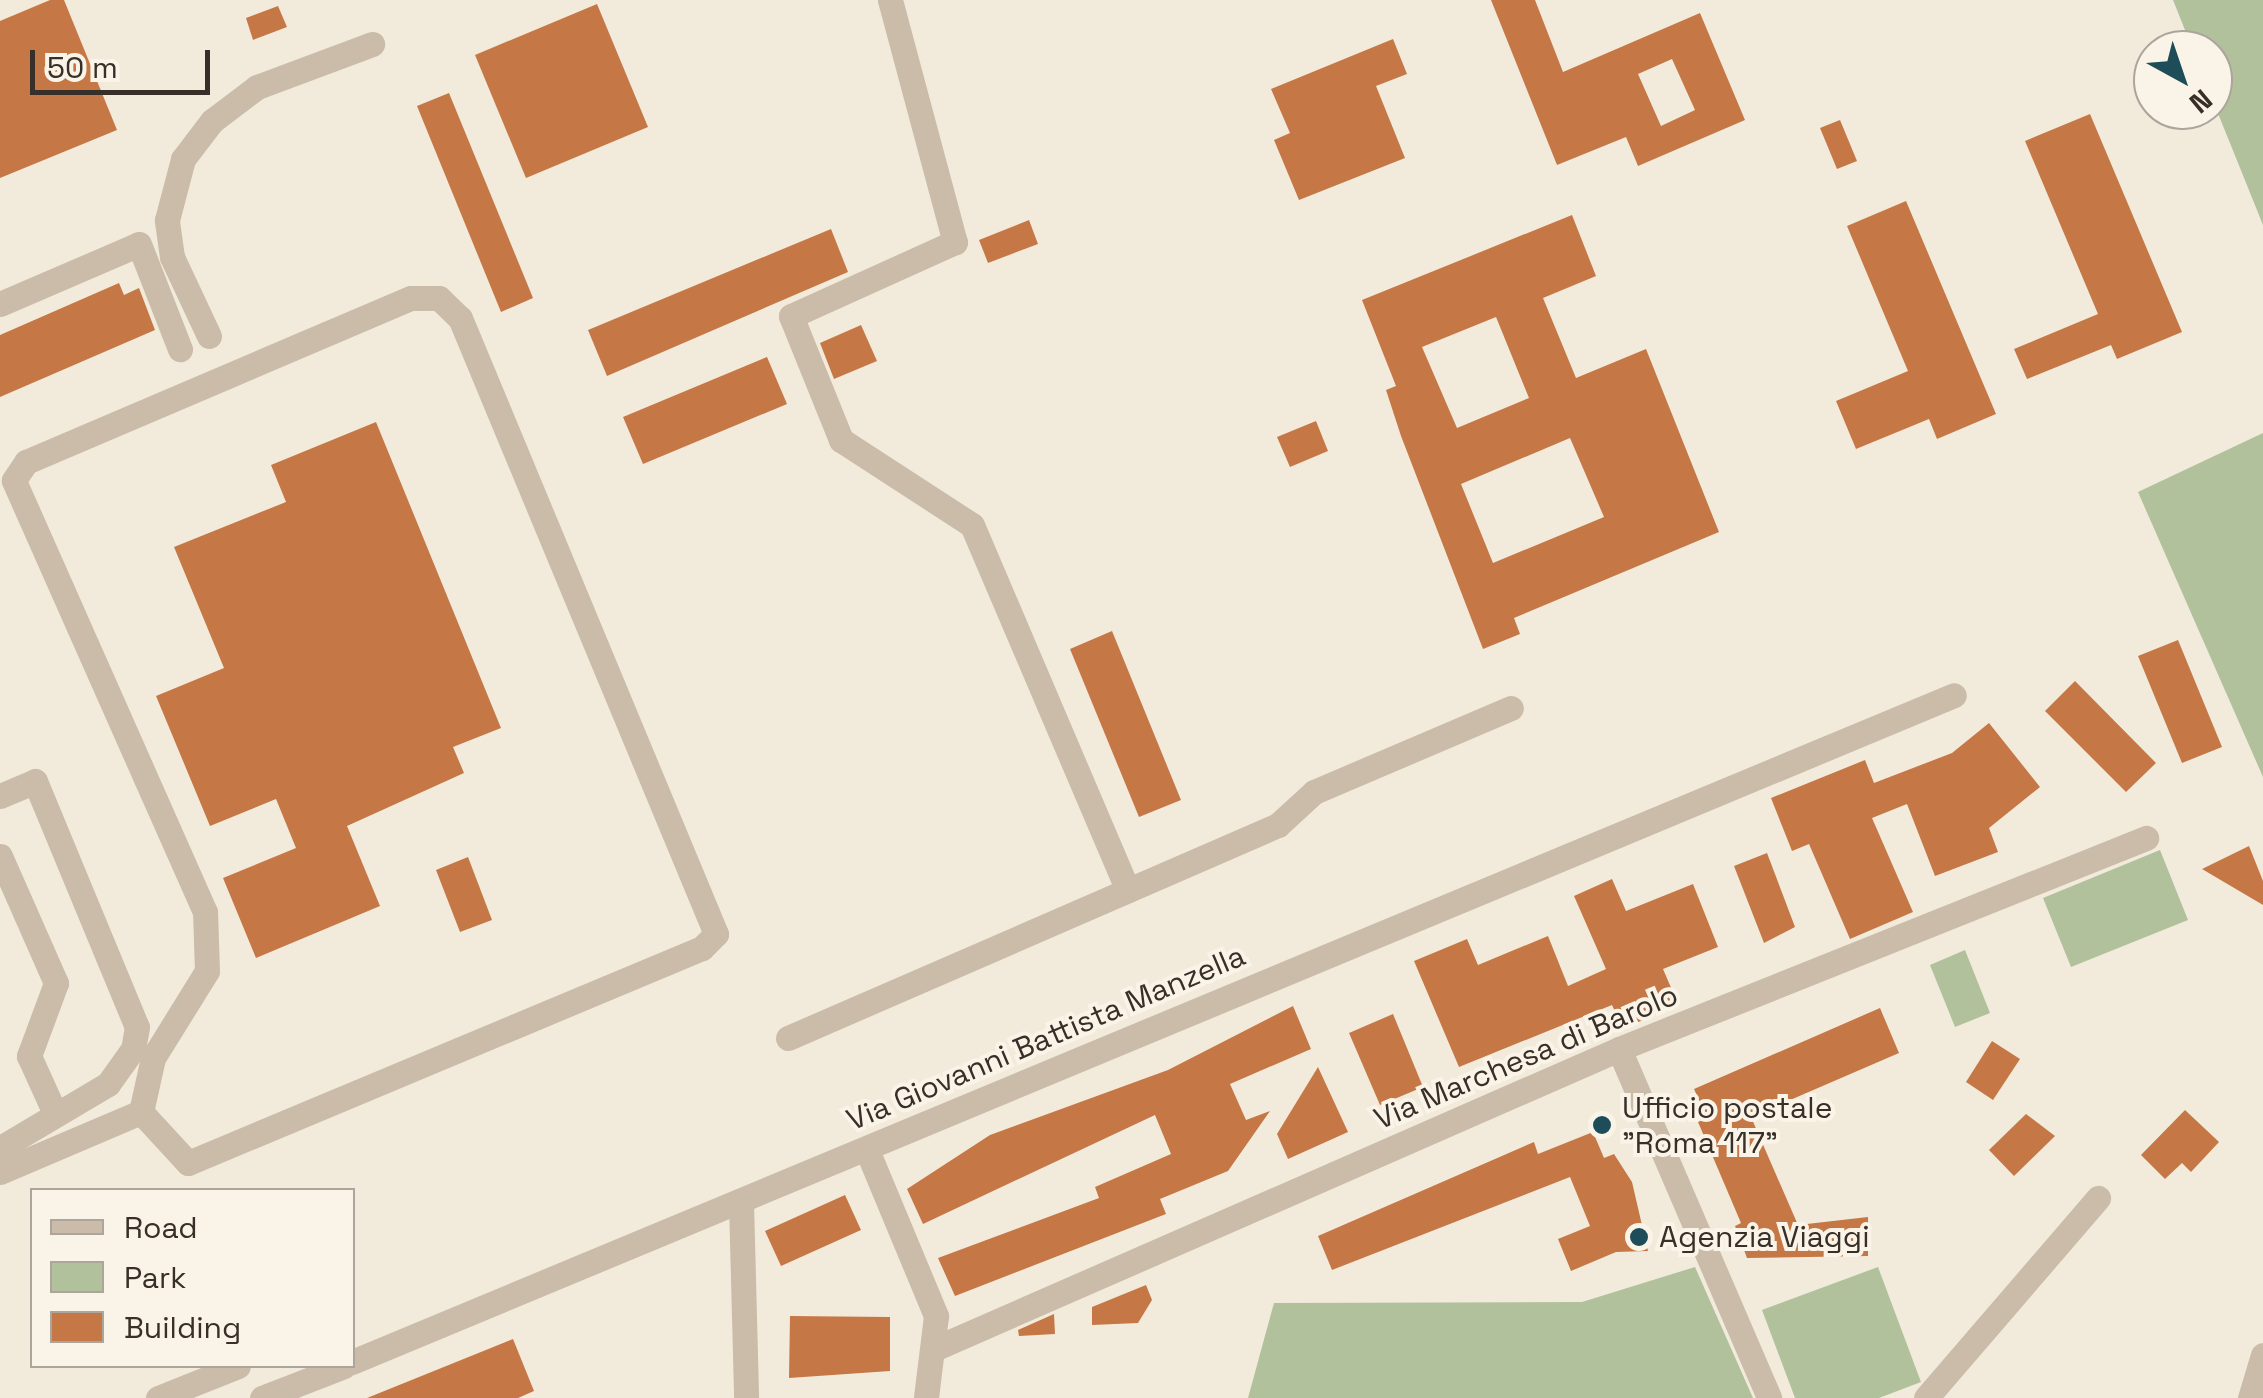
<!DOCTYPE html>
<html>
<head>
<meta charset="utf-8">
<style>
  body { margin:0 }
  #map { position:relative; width:2263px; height:1398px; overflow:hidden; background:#f2ebdc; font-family:"Space Grotesk",sans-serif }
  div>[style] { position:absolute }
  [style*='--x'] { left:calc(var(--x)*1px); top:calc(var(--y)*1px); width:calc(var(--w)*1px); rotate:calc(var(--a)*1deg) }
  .green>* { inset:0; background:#b0c19c }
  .building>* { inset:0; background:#c67746 }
  .minor>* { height:25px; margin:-12.5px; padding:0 12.5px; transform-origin:12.5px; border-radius:12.5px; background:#cabca8 }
  .dots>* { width:28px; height:28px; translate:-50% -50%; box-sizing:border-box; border:5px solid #faf4e8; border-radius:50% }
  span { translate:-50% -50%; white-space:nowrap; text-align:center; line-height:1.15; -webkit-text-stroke:8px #faf4e8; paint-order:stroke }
  .street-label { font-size:30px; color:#372f28 }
  .poi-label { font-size:30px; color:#372f28 }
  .left { translate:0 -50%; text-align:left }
  .legend { position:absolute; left:30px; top:1188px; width:325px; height:180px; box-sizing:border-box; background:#faf4e8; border:2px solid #aca59b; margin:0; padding:12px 18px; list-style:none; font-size:30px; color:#372f28 }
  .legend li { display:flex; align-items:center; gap:20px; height:50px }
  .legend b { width:50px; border:2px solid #aca59b }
  .north { position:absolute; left:2133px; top:30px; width:100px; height:100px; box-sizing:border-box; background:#faf4e8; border:2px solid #aca59b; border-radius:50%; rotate:140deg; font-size:28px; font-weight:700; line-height:40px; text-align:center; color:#372f28 }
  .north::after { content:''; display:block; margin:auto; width:35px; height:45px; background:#1d4d59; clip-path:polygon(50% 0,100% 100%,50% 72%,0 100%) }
  .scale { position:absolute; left:30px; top:50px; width:180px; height:45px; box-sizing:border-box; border:5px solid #372f28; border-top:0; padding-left:12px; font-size:30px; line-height:35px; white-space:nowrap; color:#372f28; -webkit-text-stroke:8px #faf4e8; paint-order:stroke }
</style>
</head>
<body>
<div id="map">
  <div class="green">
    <i style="clip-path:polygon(2173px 0,2263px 0,2263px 225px,2213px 101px,2213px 50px,2193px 50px)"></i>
    <i style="clip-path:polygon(2263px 433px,2263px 777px,2138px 492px)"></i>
    <i style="clip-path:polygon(2160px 850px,2188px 920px,2071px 967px,2043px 898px)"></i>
    <i style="clip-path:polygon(1965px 950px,1990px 1013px,1955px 1027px,1930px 965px)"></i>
    <i style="clip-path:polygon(1695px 1267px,1753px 1398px,1248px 1398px,1274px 1303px,1582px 1302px)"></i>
    <i style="clip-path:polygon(1878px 1267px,1921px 1382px,1879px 1398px,1795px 1398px,1762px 1310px)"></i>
  </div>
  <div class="building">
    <i style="clip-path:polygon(50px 0,64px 0,117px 130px,0 178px,0 21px)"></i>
    <i style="clip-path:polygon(evenodd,1491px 0,1535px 0,1563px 72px,1700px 13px,1745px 120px,1638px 166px,1626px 137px,1557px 165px,1491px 0,1672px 59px,1695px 110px,1661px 126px,1638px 74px,1672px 59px)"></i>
    <i style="clip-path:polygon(597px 4px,648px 127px,526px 178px,475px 55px)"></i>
    <i style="clip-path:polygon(278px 6px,287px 27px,253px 40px,246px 18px)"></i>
    <i style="clip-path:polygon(1393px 39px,1407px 74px,1376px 86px,1405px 158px,1299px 200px,1274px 140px,1290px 133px,1271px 89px)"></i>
    <i style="clip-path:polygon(449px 93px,533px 298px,501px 312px,417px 106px)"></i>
    <i style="clip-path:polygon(2090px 114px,2182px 332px,2117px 359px,2111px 345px,2027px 379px,2014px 349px,2098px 314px,2025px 141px)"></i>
    <i style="clip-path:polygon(1840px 120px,1857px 161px,1837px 169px,1820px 128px)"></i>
    <i style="clip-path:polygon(1906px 201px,1996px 414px,1937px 439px,1929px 419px,1856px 449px,1836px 401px,1908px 371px,1847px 226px)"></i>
    <i style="clip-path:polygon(evenodd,1572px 215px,1596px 276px,1543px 298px,1576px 378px,1646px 349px,1719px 532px,1514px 618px,1520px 634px,1483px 649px,1401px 436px,1386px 390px,1396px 386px,1362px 300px,1572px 215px,1496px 317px,1529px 398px,1457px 428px,1422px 347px,1496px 317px,1572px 215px,1570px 438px,1604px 517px,1493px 563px,1461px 484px,1570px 438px)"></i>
    <i style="clip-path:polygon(1029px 220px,1038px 244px,988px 263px,979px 240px)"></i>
    <i style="clip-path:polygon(831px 229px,848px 272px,607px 376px,588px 330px)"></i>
    <i style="clip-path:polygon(119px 283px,124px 295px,139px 288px,155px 330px,0 397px,0 335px)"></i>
    <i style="clip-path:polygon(861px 325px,877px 361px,834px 379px,820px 343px)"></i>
    <i style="clip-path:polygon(767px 357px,787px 404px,643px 464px,623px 417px)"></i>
    <i style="clip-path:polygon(1316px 421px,1328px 451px,1290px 467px,1277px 437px)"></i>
    <i style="clip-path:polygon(376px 422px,501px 728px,453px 747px,464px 773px,347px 826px,380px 906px,256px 958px,223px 878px,296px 848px,276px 799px,210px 826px,156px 696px,224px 668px,174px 547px,286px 502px,271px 465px)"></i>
    <i style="clip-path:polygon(1112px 631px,1181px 800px,1139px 817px,1070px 649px)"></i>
    <i style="clip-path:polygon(2178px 640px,2222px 747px,2182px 763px,2138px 656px)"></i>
    <i style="clip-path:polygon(2075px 681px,2156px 763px,2126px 792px,2045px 711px)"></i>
    <i style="clip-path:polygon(1989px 723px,2040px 787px,1989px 828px,1998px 852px,1935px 876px,1907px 804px,1872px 818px,1913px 912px,1850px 939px,1809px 844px,1792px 851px,1771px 798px,1865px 760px,1874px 783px,1952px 753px)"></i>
    <i style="clip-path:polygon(2249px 846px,2263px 881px,2263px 905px,2202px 869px)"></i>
    <i style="clip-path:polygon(1767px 853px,1795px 927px,1764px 943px,1734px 866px)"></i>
    <i style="clip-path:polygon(468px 857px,492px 920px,460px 932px,436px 870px)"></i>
    <i style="clip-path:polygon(1612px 879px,1626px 911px,1693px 884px,1718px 947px,1663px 969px,1678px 1004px,1623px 1029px,1612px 1005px,1459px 1067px,1414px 961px,1467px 939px,1478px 965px,1548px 936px,1568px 986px,1606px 969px,1574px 896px)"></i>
    <i style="clip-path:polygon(1293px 1006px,1311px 1049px,1230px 1084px,1246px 1120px,1270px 1111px,1228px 1171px,1160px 1199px,1166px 1214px,955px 1296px,938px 1258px,1099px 1198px,1095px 1187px,1171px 1154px,1155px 1115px,923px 1224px,907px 1189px,990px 1135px,1168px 1070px)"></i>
    <i style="clip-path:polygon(1880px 1008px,1899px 1053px,1751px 1117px,1798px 1225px,1868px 1217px,1868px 1256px,1747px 1258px,1735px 1226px,1741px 1223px,1698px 1122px,1707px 1118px,1694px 1089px)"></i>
    <i style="clip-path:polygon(1393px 1014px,1423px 1087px,1380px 1105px,1349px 1033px)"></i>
    <i style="clip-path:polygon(1992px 1041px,2020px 1059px,1993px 1100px,1966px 1082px)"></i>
    <i style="clip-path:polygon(1318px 1067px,1348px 1132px,1288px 1159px,1277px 1134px)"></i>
    <i style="clip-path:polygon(2185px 1110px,2219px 1142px,2191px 1172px,2182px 1163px,2165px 1179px,2141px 1155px)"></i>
    <i style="clip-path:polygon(2026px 1114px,2055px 1136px,2014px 1176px,1989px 1150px)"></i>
    <i style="clip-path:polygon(1593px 1132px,1604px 1158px,1614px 1154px,1632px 1182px,1648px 1251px,1616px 1252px,1571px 1271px,1558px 1239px,1590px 1226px,1570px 1177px,1332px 1270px,1318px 1236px,1534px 1142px,1538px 1154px)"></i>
    <i style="clip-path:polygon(845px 1195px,861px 1230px,781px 1266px,765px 1231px)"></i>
    <i style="clip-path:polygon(1146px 1285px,1152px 1300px,1138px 1323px,1092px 1325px,1092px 1307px)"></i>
    <i style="clip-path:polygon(1054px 1314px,1055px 1334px,1019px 1336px,1018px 1330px)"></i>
    <i style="clip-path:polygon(790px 1316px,890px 1317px,890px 1371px,789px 1378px)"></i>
    <i style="clip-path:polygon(513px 1339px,534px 1391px,518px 1398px,367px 1398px)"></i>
  </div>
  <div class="minor">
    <i style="--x:890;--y:0;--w:251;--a:75"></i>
    <i style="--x:955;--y:242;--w:180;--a:155.7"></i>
    <i style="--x:791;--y:316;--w:134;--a:68"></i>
    <i style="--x:841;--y:440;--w:156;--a:33"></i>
    <i style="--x:972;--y:525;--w:397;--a:66.9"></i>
    <i style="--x:411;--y:298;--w:28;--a:0"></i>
    <i style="--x:439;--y:298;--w:29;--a:44"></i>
    <i style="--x:460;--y:318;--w:667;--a:67.43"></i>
    <i style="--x:716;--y:934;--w:20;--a:135"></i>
    <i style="--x:702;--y:948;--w:557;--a:157.3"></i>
    <i style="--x:188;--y:1163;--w:69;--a:-132.7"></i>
    <i style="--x:141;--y:1112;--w:55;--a:-77.5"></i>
    <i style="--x:153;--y:1058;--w:102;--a:-58.2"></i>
    <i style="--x:207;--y:971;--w:59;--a:-91.9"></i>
    <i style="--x:205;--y:912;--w:472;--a:-113.9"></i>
    <i style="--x:14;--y:480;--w:22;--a:-56"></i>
    <i style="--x:26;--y:462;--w:418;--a:-23.1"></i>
    <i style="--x:0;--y:304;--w:151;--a:-23.3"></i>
    <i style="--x:139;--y:244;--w:113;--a:68.7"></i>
    <i style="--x:209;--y:336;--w:87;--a:-115.1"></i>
    <i style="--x:172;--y:257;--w:37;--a:-98"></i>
    <i style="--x:167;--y:220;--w:63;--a:-75.3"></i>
    <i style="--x:183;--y:159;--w:48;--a:-52.7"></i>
    <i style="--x:212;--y:121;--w:56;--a:-37.1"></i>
    <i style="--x:257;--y:87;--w:123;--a:-20.5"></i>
    <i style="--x:0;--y:796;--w:38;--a:-23"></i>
    <i style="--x:35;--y:781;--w:266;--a:67.5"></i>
    <i style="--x:137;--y:1027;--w:22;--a:100"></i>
    <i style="--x:133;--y:1049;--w:43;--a:125.5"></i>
    <i style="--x:108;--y:1084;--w:126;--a:149.3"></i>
    <i style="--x:0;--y:856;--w:139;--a:66.2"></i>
    <i style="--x:56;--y:983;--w:78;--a:110.3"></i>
    <i style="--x:29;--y:1056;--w:60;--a:65.6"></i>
    <i style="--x:788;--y:1038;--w:534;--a:-23.49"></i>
    <i style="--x:1278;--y:825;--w:49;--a:-42.5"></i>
    <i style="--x:1314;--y:792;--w:214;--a:-23.1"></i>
    <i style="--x:1619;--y:1049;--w:380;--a:66.7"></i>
    <i style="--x:867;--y:1150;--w:180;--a:67.4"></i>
    <i style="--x:936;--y:1316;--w:83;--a:97"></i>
    <i style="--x:0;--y:1172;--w:153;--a:-23.1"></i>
    <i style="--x:741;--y:1202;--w:196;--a:88.5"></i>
    <i style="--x:936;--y:1348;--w:746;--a:-23.64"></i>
    <i style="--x:1619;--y:1049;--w:568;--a:-21.82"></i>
    <i style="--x:352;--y:1362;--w:1735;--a:-22.6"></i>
    <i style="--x:158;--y:1398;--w:86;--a:-21.8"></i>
    <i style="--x:262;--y:1398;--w:88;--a:-21.3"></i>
    <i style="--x:1926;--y:1398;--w:264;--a:-49.3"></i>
    <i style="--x:2250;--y:1398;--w:45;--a:-73.2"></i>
  </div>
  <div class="dots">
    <i style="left:1602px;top:1125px;background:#1d4d59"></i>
    <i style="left:1639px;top:1237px;background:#1d4d59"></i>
  </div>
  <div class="street-label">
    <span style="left:1046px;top:1038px;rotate:-23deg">Via Giovanni Battista Manzella</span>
    <span style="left:1526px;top:1057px;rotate:-23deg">Via Marchesa di Barolo</span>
  </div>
  <div class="poi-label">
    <span class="left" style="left:1622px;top:1125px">Ufficio postale<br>"Roma 117"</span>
    <span class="left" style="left:1659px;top:1237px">Agenzia Viaggi</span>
  </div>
  <ul class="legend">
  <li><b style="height:12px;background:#cabca8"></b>Road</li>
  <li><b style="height:28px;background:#b0c19c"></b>Park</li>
  <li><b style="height:28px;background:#c67746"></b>Building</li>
  </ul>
  <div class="north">N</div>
  <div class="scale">50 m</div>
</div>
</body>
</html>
